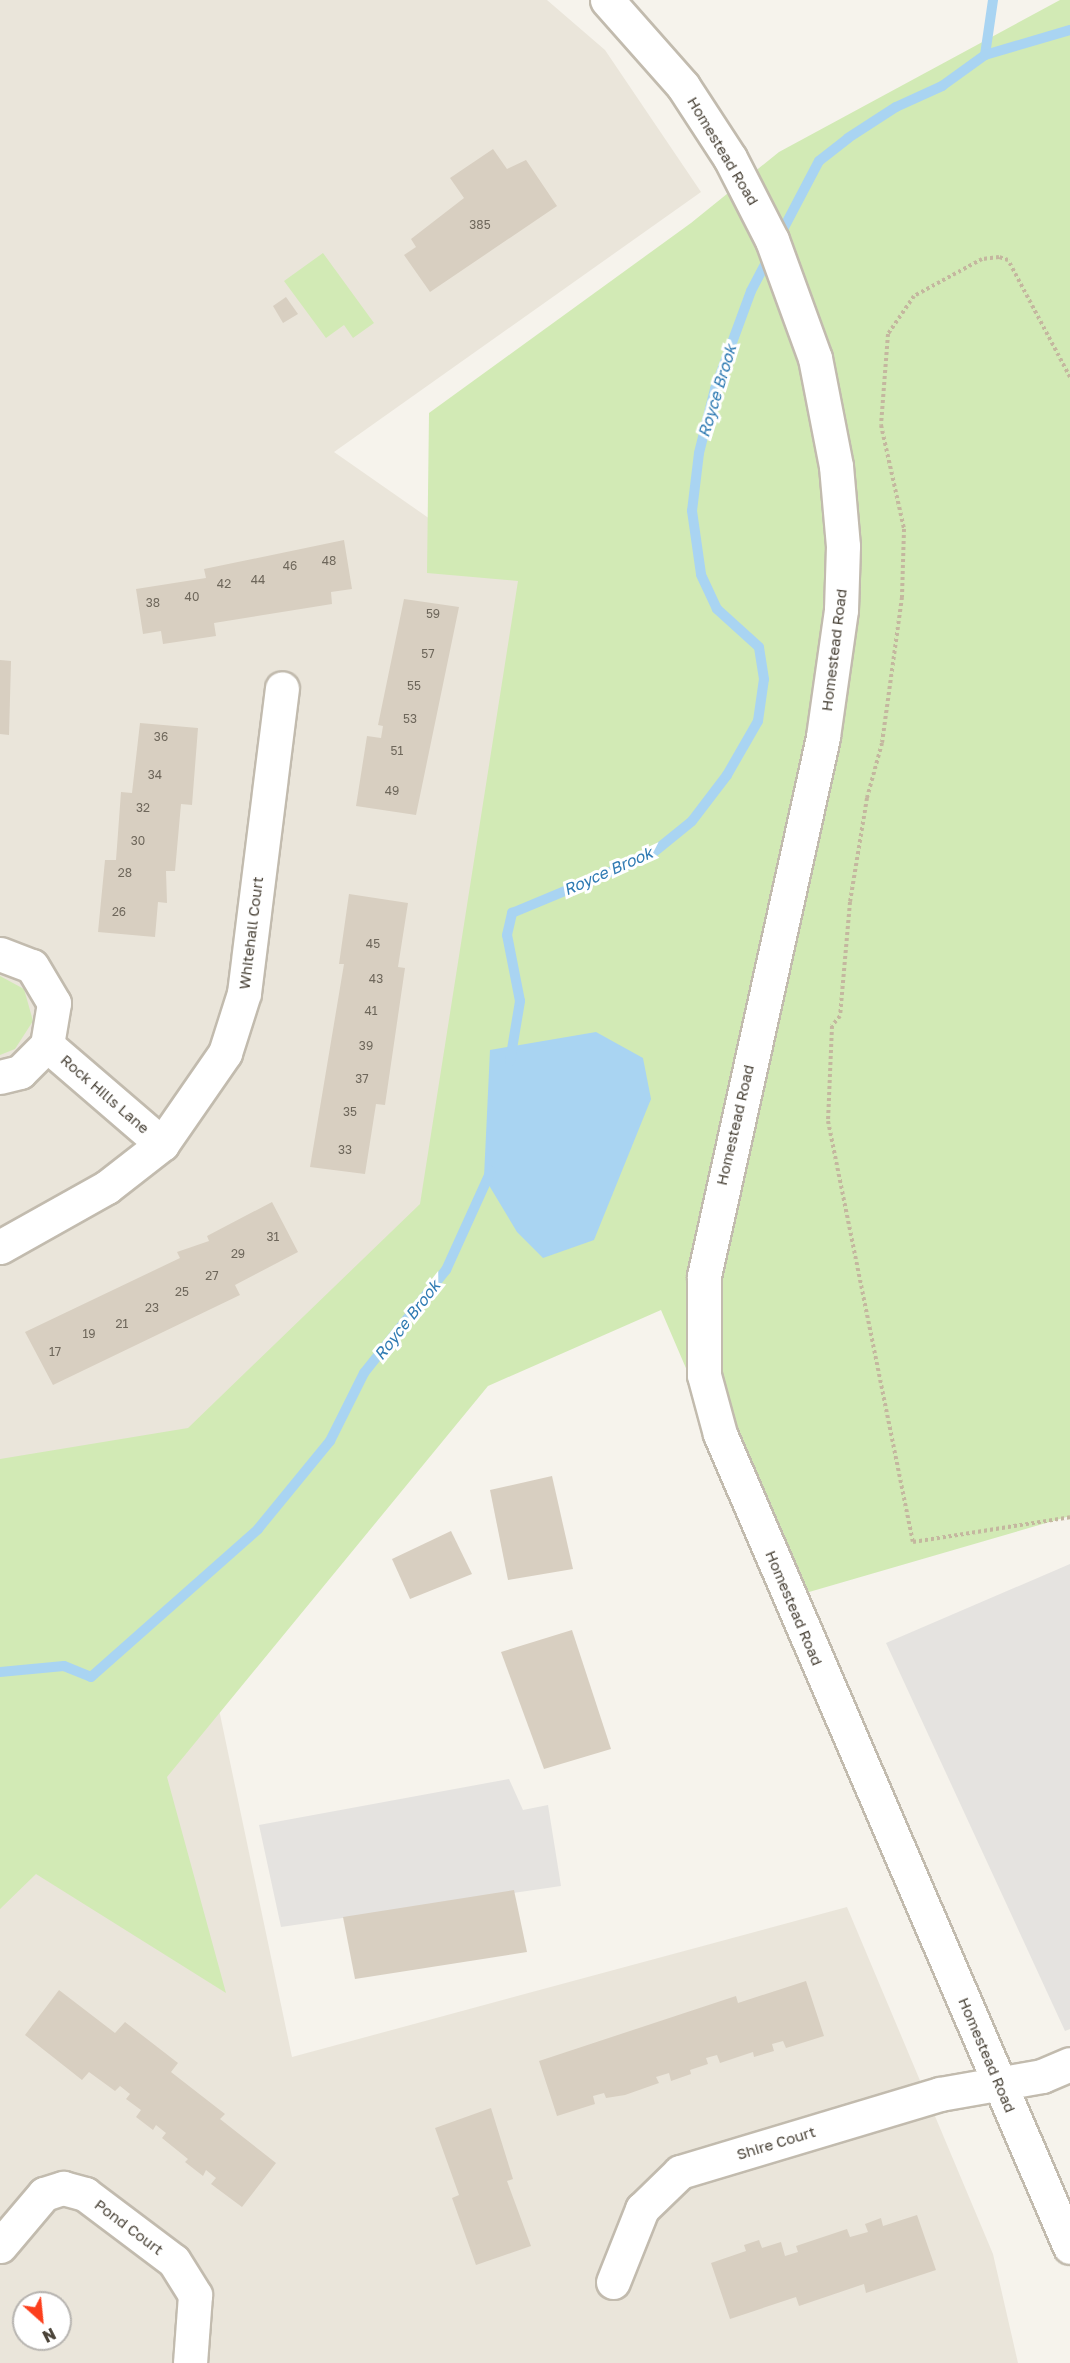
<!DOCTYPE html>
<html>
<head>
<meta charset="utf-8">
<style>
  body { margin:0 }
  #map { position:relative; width:1070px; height:2363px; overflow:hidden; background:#f6f3ec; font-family:"Golos Text",sans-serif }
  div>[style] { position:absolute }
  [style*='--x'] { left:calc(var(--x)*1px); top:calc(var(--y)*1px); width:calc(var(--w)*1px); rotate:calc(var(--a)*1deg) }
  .residential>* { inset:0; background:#eae5da }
  .green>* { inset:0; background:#d2eab5 }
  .parking>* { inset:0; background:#e5e3e0 }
  .water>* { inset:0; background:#a9d4f2 }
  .stream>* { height:10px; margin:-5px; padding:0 5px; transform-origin:5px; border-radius:5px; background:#a9d4f2 }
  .building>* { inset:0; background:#d8cfc1 }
  .path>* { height:4px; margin-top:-2px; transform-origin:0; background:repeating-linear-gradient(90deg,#c4b79f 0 3px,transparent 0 6px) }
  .roads { filter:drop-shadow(2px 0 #c2bbae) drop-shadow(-2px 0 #c2bbae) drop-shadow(0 2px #c2bbae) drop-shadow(0 -2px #c2bbae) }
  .minor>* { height:33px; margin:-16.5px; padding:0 16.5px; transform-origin:16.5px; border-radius:16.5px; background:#fff }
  span { translate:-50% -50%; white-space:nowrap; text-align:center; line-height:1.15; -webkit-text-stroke:6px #fff; paint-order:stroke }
  .number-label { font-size:12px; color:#6e675b }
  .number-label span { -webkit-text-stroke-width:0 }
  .street-label { font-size:15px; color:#4b4439 }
  .water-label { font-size:16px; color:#2e7ab2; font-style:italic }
  .north { position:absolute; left:12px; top:2291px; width:60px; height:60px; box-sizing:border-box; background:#fff; border:2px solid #b7b4b0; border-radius:50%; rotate:153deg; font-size:16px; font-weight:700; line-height:24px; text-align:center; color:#4b4439 }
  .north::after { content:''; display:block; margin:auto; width:21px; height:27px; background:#fc3f1d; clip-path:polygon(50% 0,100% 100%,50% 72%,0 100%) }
</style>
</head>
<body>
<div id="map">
  <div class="residential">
    <i style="clip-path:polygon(evenodd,0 0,547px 0,605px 50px,701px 192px,334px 452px,592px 632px,516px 1317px,171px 1481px,292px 2057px,847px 1907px,993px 2254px,1018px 2363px,0 2363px,0 0,24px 2303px,60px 2303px,60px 2339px,24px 2339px,24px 2303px)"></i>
  </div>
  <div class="green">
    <i style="clip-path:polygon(1060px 0,1070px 0,1070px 1516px,785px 1599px,661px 1310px,488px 1386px,167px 1777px,226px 1993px,36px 1874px,0 1909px,0 1459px,188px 1428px,420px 1204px,518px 581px,427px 573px,429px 413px,691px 223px,779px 152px)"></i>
    <i style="clip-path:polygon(323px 253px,374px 323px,353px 338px,344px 325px,326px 338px,284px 281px)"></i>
    <i style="clip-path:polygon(0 976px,24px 989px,33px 1021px,15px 1049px,0 1055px)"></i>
  </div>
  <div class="parking">
    <i style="clip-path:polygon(1070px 1564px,1070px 2029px,1065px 2031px,886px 1643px)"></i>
    <i style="clip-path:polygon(509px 1779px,523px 1810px,548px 1805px,561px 1886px,281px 1927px,259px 1825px)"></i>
  </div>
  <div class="water">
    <i style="clip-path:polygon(596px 1032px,643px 1058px,651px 1099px,594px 1240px,543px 1258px,517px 1232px,484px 1177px,490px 1050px)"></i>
  </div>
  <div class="stream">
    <i style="--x:985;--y:55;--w:56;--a:-81.7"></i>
    <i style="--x:778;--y:239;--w:88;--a:-62.3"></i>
    <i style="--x:819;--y:161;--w:37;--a:-38"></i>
    <i style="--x:848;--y:138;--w:57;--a:-32.9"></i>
    <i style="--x:896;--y:107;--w:51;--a:-24.5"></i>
    <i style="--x:942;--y:86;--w:53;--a:-35.8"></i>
    <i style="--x:985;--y:55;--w:89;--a:-16.4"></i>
    <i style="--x:510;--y:1061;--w:61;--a:-80.5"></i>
    <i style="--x:520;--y:1001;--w:67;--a:-101.1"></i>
    <i style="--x:507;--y:935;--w:23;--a:-77"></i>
    <i style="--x:512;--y:913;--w:148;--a:-22.6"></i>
    <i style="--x:649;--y:856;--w:55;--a:-39.1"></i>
    <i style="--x:692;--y:821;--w:58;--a:-52.7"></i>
    <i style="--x:727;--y:775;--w:62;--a:-60.1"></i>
    <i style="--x:758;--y:721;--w:42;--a:-81.9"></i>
    <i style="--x:764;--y:679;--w:32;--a:-99"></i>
    <i style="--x:759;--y:647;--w:57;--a:-137.9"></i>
    <i style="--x:717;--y:609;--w:38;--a:-115"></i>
    <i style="--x:701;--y:574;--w:64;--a:-98.1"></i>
    <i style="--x:692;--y:511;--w:58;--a:-83.1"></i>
    <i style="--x:699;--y:453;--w:66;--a:-76"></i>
    <i style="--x:715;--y:389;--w:104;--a:-69.8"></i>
    <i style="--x:751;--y:291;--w:41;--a:-62.2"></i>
    <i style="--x:0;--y:1672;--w:64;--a:-5.4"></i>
    <i style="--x:64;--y:1666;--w:29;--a:22"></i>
    <i style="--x:91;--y:1677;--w:223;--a:-41.5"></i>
    <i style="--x:258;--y:1529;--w:114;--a:-50.7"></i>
    <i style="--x:330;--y:1441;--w:76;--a:-63.4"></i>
    <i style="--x:364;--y:1373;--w:132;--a:-51.5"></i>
    <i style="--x:446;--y:1270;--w:109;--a:-65.6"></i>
  </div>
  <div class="building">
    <i style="clip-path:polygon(493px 149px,507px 169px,526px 160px,557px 206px,430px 292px,404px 255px,416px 247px,411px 239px,464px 198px,450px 178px)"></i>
    <i style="clip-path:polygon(286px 297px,298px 314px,283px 323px,273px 306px)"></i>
    <i style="clip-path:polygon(344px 540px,352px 589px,331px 592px,332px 604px,214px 623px,216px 636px,163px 644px,161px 631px,143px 634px,136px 589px,206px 578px,204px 569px)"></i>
    <i style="clip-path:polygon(404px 599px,459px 607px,416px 815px,356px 806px,367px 736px,381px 738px,383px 726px,378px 725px)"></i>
    <i style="clip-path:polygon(0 660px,11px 661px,9px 735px,0 734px)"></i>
    <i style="clip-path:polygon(140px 723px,198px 728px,192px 805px,181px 804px,175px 871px,166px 871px,167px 903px,158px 902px,155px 937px,98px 932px,105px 860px,116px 860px,121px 792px,132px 793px)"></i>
    <i style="clip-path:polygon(349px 894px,408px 903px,398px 967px,405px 968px,385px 1105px,376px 1104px,365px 1174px,310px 1167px,344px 964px,339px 964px)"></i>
    <i style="clip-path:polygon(272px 1202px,298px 1252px,235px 1285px,240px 1295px,53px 1385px,25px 1332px,180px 1258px,177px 1252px,209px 1241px,207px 1236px)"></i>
    <i style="clip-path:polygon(552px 1476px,573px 1569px,508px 1580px,490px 1490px)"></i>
    <i style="clip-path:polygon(451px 1531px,472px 1574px,410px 1599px,392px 1559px)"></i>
    <i style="clip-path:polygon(572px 1630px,611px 1749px,544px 1769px,501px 1652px)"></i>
    <i style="clip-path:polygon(514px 1890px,527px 1952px,355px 1979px,343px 1917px)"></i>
    <i style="clip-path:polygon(806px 1981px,824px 2036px,786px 2048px,783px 2041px,772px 2044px,774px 2051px,754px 2057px,753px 2052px,720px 2063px,717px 2055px,706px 2058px,708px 2064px,690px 2070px,691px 2074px,671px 2081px,669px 2073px,656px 2077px,659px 2083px,625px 2095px,606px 2098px,604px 2093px,593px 2096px,595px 2104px,557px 2116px,539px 2061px,736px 1996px,738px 2003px)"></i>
    <i style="clip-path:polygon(59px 1990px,115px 2033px,125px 2022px,178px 2063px,171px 2072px,225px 2114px,220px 2119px,276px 2163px,242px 2207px,211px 2184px,216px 2178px,206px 2170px,203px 2176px,185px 2162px,188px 2159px,162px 2138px,166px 2133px,156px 2125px,153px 2130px,136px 2117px,141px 2110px,126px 2099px,130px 2094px,120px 2086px,115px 2091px,89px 2072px,82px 2080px,25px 2035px)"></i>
    <i style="clip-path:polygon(491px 2108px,513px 2179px,507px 2181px,531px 2246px,476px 2265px,452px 2198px,459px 2195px,435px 2128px)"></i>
    <i style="clip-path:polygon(917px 2215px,936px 2270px,866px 2293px,864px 2284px,799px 2306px,796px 2297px,730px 2319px,711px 2263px,746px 2251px,744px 2245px,759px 2240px,762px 2248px,781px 2242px,785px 2256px,798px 2252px,796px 2246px,847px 2229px,850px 2237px,868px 2232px,865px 2224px,881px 2218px,883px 2226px)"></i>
  </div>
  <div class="path">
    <i style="--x:1070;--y:377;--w:132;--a:-117.9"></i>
    <i style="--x:1008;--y:260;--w:9;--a:-162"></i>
    <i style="--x:999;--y:257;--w:17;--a:173"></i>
    <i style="--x:982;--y:259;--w:77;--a:151.4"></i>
    <i style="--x:914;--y:296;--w:46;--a:124.4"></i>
    <i style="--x:888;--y:334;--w:91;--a:94.4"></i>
    <i style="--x:881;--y:425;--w:107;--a:77.5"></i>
    <i style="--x:904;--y:529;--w:68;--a:91.7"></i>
    <i style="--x:902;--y:597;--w:147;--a:97.8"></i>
    <i style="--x:882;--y:743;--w:57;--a:105.3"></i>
    <i style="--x:867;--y:798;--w:105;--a:99.3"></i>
    <i style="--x:850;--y:902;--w:114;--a:95"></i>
    <i style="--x:840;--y:1016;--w:13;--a:129"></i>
    <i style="--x:832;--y:1026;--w:95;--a:92.4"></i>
    <i style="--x:828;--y:1121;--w:429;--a:78.6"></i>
    <i style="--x:913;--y:1542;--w:159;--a:-9"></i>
  </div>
  <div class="roads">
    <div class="minor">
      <i style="--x:607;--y:0;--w:115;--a:48.5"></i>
      <i style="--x:683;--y:86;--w:86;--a:56.9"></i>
      <i style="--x:730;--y:158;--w:92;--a:62.9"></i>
      <i style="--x:772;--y:240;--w:126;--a:70"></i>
      <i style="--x:815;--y:358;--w:110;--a:79"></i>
      <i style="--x:836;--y:466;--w:80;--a:85"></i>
      <i style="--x:843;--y:546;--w:64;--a:91.8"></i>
      <i style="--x:841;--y:610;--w:128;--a:98.1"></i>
      <i style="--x:823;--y:737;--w:552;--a:102.45"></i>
      <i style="--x:704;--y:1276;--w:99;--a:90"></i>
      <i style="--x:704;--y:1375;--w:61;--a:74.8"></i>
      <i style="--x:720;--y:1434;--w:885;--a:66.71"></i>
      <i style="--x:0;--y:954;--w:34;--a:21"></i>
      <i style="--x:32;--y:966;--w:43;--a:59.3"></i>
      <i style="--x:54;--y:1003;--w:43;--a:99.5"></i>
      <i style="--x:47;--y:1045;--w:38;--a:135"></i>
      <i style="--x:20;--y:1072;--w:21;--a:166"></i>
      <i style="--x:47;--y:1045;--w:152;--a:40.7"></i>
      <i style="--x:0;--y:1247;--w:123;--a:-29.3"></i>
      <i style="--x:107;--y:1187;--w:70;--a:-38"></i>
      <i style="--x:162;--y:1144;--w:111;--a:-55.3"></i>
      <i style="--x:225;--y:1053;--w:63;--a:-72.4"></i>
      <i style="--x:244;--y:993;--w:307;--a:-82.9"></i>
      <i style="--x:0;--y:2246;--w:68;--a:-49.8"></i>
      <i style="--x:44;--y:2194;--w:20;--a:-18"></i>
      <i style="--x:63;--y:2188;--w:23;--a:15"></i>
      <i style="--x:85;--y:2194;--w:111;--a:37"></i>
      <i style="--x:174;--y:2261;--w:40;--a:58"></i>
      <i style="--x:195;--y:2295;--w:68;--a:94.2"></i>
      <i style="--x:613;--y:2282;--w:79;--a:-68.3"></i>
      <i style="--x:642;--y:2209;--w:53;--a:-44.2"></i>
      <i style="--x:680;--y:2172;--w:271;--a:-16.7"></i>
      <i style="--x:940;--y:2094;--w:104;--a:-10"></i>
      <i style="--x:1042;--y:2076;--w:30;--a:-23"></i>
    </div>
  </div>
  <div class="number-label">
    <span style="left:480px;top:225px">385</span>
    <span style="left:329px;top:561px">48</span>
    <span style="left:290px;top:566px">46</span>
    <span style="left:258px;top:580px">44</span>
    <span style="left:224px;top:584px">42</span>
    <span style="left:192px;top:597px">40</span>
    <span style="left:153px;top:603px">38</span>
    <span style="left:433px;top:614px">59</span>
    <span style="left:428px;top:654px">57</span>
    <span style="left:414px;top:686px">55</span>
    <span style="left:410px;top:719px">53</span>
    <span style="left:161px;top:737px">36</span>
    <span style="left:397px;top:751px">51</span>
    <span style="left:155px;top:775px">34</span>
    <span style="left:392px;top:791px">49</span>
    <span style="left:143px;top:808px">32</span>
    <span style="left:138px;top:841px">30</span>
    <span style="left:125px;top:873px">28</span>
    <span style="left:119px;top:912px">26</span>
    <span style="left:373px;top:944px">45</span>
    <span style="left:376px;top:979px">43</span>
    <span style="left:371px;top:1011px">41</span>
    <span style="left:366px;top:1046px">39</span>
    <span style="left:362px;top:1079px">37</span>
    <span style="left:350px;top:1112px">35</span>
    <span style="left:345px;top:1150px">33</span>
    <span style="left:273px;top:1237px">31</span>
    <span style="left:238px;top:1254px">29</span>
    <span style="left:212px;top:1276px">27</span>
    <span style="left:182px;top:1292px">25</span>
    <span style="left:152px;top:1308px">23</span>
    <span style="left:122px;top:1324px">21</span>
    <span style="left:89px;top:1334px">19</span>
    <span style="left:55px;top:1352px">17</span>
  </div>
  <div class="street-label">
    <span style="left:723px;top:151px;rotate:59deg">Homestead Road</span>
    <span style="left:834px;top:650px;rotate:-83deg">Homestead Road</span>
    <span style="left:251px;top:933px;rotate:-83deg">Whitehall Court</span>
    <span style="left:105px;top:1094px;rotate:41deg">Rock Hills Lane</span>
    <span style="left:735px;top:1125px;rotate:-77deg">Homestead Road</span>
    <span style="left:794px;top:1608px;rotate:67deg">Homestead Road</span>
    <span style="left:987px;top:2055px;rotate:67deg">Homestead Road</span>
    <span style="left:776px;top:2143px;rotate:-17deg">Shire Court</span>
    <span style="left:129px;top:2227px;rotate:37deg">Pond Court</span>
  </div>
  <div class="water-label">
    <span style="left:717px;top:391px;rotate:-73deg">Royce Brook</span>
    <span style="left:608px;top:871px;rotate:-24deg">Royce Brook</span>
    <span style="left:407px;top:1320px;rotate:-52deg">Royce Brook</span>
  </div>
  <div class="north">N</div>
</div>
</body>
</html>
